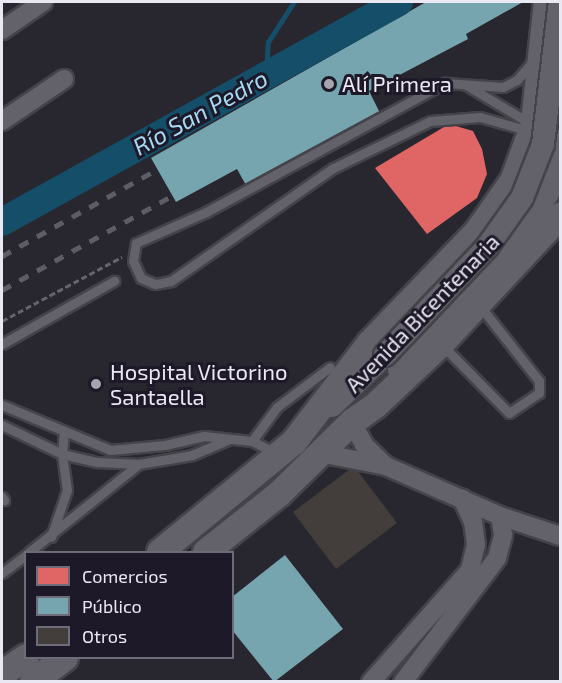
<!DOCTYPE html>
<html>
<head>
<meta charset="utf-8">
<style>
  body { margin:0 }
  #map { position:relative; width:562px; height:683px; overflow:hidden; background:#28262e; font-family:"Exo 2",sans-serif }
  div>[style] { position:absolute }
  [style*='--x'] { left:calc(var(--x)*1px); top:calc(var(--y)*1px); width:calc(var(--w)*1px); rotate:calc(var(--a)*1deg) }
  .shops>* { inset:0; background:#e06666 }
  .public>* { inset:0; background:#76a5af }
  .stream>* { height:4.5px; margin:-2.25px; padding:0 2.25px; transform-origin:2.25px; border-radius:2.25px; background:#154e69 }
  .river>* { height:28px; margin:-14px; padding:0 14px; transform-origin:14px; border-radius:14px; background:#154e69 }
  .building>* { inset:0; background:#433e3b }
  .path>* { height:3px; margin-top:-1.5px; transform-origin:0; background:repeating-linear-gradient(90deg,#65646a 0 6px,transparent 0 9px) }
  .roads { filter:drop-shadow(2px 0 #44434a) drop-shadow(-2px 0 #44434a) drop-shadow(0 2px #44434a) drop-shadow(0 -2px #44434a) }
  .service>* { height:9px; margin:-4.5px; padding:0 4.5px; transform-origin:4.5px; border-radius:4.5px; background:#636169 }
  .minor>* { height:18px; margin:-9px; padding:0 9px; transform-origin:9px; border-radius:9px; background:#636169 }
  .tertiary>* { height:22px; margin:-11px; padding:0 11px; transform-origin:11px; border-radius:11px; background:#636169 }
  .secondary>* { height:26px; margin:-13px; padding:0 13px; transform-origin:13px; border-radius:13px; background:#636169 }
  .rail>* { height:4.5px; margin-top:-2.25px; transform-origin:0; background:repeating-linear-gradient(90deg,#5e5d63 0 10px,transparent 0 20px) }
  .bridges { filter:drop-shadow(2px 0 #44434a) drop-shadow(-2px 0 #44434a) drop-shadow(0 2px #44434a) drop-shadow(0 -2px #44434a) }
  .tertiary-bridge>* { height:22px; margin:-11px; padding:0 11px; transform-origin:11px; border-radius:11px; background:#636169 }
  .dots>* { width:16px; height:16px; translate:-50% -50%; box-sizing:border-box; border:3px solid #1d1928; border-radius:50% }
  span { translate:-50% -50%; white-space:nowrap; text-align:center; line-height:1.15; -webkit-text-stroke:6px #1d1928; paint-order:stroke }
  .poi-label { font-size:22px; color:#eae8f3 }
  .left { translate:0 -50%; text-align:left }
  .street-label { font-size:22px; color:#eae8f3 }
  .water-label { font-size:24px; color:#a7d9f4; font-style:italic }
  .frame { position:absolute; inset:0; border:3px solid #eae8f3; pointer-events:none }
  .legend { position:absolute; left:24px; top:551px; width:210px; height:108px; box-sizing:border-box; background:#1d1928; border:2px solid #6f6c79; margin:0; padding:8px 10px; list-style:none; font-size:18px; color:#eae8f3 }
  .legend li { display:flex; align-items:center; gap:12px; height:30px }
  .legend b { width:30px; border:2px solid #6f6c79 }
</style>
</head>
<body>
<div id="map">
  <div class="shops">
    <i style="clip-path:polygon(449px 124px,473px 131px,482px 149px,487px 174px,477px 198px,427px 234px,375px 168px)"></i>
  </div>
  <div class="public">
    <i style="clip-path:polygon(426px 2px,523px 2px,466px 34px,468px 39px,369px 91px,380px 113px,247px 187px,237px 169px,176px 202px,151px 158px)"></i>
    <i style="clip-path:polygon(285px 555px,343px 629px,274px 682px,232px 630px,232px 597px)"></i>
  </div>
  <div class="stream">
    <i style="--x:266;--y:76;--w:34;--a:-87"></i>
    <i style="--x:268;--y:42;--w:48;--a:-57"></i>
  </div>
  <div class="river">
    <i style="--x:2;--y:222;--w:454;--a:-29"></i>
  </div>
  <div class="building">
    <i style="clip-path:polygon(354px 466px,397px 523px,336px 569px,293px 512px)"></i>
  </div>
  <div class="path">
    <i style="--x:2;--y:321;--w:136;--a:-28.1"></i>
  </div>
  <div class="roads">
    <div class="service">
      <i style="--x:466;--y:85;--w:66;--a:30.8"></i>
      <i style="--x:523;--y:119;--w:9;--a:58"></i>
      <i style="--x:530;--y:131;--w:52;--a:-164.4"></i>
      <i style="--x:480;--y:117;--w:50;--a:175.4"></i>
      <i style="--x:430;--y:121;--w:108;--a:154.1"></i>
      <i style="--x:333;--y:168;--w:198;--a:145.1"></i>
      <i style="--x:171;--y:281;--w:16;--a:169"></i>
      <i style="--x:155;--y:284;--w:15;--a:-157"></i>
      <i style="--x:141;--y:278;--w:19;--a:-115"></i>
      <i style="--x:133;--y:261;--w:18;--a:-81"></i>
      <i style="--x:136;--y:243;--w:77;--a:-23.9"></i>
      <i style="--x:206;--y:212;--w:272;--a:-28.4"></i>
      <i style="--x:445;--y:83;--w:58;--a:3.9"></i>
      <i style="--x:503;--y:87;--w:16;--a:-27"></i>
      <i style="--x:517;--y:80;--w:25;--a:-50"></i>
      <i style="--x:2;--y:344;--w:129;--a:-29.4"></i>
      <i style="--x:443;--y:346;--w:94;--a:45.4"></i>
      <i style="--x:509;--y:413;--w:36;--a:-34"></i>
      <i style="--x:539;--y:393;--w:12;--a:-90"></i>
      <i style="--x:539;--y:381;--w:95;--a:-128.2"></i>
      <i style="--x:2;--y:405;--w:117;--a:22.6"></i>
      <i style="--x:110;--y:450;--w:55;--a:-5.2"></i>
      <i style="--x:165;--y:445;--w:40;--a:-13"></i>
      <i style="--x:204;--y:436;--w:48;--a:5.9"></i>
      <i style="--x:252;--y:441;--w:27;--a:27"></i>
      <i style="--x:2;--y:425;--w:67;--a:25.8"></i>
      <i style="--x:62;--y:454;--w:37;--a:13"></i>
      <i style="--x:98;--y:462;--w:41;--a:2.8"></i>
      <i style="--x:139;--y:464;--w:54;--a:-9.6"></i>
      <i style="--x:192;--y:455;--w:39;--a:-23"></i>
      <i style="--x:252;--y:441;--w:42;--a:-53.7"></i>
      <i style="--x:277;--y:407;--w:66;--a:-37"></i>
      <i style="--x:2;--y:497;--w:4;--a:56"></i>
      <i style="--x:51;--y:537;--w:50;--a:-71.2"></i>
      <i style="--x:67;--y:490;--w:36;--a:-98"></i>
      <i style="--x:62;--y:454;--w:22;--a:-85"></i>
      <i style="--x:29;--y:552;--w:141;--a:-38.7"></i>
      <i style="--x:2;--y:573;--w:30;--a:-37"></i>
    </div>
    <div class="minor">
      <i style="--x:2;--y:30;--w:50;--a:-34.3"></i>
      <i style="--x:2;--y:121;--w:75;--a:-34.1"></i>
      <i style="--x:352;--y:422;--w:26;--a:62"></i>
      <i style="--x:364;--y:445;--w:29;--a:44"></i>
      <i style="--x:320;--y:453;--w:67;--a:11.1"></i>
      <i style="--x:386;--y:466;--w:124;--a:23.7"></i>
      <i style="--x:500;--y:516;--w:63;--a:18.4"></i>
      <i style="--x:371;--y:682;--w:149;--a:-48.5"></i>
      <i style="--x:470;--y:570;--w:26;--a:-77"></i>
      <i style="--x:476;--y:545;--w:23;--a:-97"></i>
      <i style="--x:473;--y:522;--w:26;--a:-115"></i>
      <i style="--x:403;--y:682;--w:156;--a:-52.8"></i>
      <i style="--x:497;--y:558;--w:24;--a:-75"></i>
      <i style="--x:503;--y:535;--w:19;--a:-99"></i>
    </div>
    <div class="tertiary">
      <i style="--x:531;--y:132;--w:131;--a:-83.9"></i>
      <i style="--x:399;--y:369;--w:175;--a:-47.1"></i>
      <i style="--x:518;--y:241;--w:57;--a:-58"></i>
      <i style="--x:548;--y:193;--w:40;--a:-72"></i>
      <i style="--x:332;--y:406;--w:74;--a:-43.9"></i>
    </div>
    <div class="secondary">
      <i style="--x:160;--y:552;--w:173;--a:-39.4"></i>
      <i style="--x:294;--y:442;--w:125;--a:-52.5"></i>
      <i style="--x:370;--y:343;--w:156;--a:-46"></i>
      <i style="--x:478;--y:231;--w:61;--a:-55"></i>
      <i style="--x:513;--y:181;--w:52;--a:-69.8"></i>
      <i style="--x:531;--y:132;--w:32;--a:24"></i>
      <i style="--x:206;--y:552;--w:93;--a:-38.5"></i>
      <i style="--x:279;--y:494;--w:103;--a:-44.6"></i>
      <i style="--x:352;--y:422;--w:29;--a:-35"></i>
      <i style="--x:376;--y:405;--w:89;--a:-43.2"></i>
      <i style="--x:441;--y:344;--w:175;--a:-47.1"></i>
      <i style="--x:2;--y:674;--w:29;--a:-35"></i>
      <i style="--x:33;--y:682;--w:40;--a:-37"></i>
    </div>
  </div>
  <div class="rail">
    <i style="--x:2;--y:256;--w:174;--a:-29.2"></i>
    <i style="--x:2;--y:290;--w:192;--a:-29"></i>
  </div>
  <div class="bridges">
    <div class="tertiary-bridge">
      <i style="--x:385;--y:355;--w:149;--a:-46.6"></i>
      <i style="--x:487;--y:247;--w:60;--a:-54.5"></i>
      <i style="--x:522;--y:198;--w:58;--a:-68.7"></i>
      <i style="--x:543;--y:144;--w:143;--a:-83.2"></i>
    </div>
  </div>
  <div class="dots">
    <i style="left:329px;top:84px;background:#a6a4ae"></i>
    <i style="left:96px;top:384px;background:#a6a4ae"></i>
  </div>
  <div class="poi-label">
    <span class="left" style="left:342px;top:84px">Alí Primera</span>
    <span class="left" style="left:110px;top:384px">Hospital Victorino<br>Santaella</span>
  </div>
  <div class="street-label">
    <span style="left:422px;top:313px;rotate:-46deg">Avenida Bicentenaria</span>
  </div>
  <div class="water-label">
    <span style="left:200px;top:112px;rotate:-29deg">Río San Pedro</span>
  </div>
  <div class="frame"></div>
  <ul class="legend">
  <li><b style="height:16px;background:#e06666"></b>Comercios</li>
  <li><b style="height:16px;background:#76a5af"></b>Público</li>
  <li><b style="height:16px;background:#433e3b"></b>Otros</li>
  </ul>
</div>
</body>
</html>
